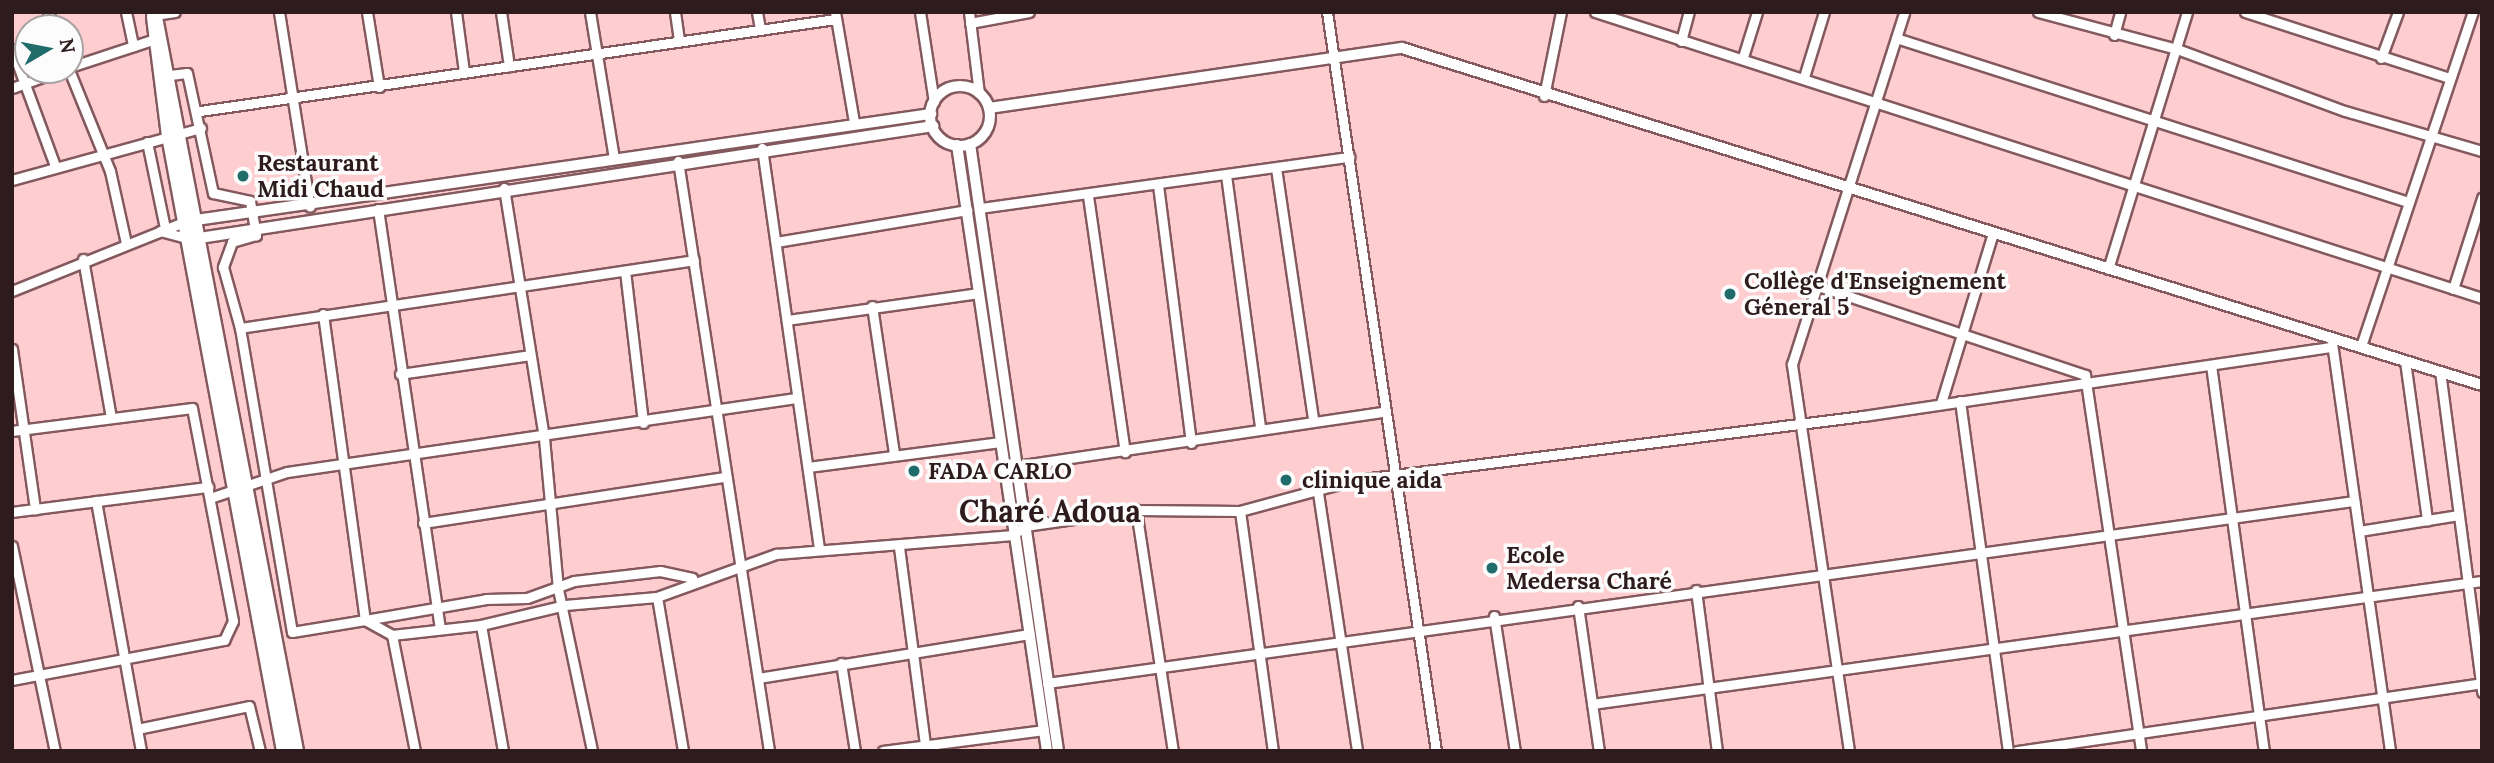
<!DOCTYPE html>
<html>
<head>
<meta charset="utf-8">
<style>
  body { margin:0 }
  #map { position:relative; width:2494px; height:763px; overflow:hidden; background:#fecdd0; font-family:Lora,serif }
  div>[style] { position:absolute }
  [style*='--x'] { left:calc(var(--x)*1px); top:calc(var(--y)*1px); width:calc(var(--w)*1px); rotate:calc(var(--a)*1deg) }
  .roads { filter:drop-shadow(2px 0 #83595d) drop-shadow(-2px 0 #83595d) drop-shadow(0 2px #83595d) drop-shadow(0 -2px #83595d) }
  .minor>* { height:9px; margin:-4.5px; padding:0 4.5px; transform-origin:4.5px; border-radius:4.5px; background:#fff }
  .tertiary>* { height:10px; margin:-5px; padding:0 5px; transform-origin:5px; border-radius:5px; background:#fff }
  .tertiary>.ring { margin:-5px; padding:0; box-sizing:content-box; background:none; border:10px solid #fff; border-radius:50% }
  .trunk>* { height:14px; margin:-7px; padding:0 7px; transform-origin:7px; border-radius:7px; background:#fff }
  .dots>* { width:19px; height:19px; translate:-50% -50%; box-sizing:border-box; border:4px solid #fcfcfc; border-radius:50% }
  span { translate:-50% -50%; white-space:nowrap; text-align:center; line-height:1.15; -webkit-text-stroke:7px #fcfcfc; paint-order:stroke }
  .poi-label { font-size:23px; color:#2d1b1d; font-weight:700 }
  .left { translate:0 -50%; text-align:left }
  .district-label { font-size:30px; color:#2d1b1d; font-weight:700 }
  .frame { position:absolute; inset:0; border:14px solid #2d1b1d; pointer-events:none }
  .north { position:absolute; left:14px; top:14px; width:70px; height:70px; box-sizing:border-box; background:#fcfcfc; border:2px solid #a9a2a3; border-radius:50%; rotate:80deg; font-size:19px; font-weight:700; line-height:28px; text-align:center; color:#2d1b1d }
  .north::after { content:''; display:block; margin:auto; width:24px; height:32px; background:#206c6b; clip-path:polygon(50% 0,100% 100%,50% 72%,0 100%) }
</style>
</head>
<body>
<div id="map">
  <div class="roads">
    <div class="minor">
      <i style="--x:48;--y:12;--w:17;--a:69"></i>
      <i style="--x:126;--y:12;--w:35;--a:78"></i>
      <i style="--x:279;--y:12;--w:197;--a:81"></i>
      <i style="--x:367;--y:12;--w:76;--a:80.9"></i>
      <i style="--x:456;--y:12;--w:61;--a:82.4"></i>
      <i style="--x:501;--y:12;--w:55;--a:81.6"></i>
      <i style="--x:590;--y:12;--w:149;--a:80.7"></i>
      <i style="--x:675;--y:12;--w:28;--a:82"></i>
      <i style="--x:757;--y:12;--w:17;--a:80"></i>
      <i style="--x:835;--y:12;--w:112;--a:80.2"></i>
      <i style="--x:920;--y:12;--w:91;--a:81.2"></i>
      <i style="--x:969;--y:12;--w:82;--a:83"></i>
      <i style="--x:1327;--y:12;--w:747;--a:81.61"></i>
      <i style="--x:1595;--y:12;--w:932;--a:17.87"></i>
      <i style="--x:2038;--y:12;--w:144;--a:14.9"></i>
      <i style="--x:2177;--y:49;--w:179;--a:20.3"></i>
      <i style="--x:2345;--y:111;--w:143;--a:16.3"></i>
      <i style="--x:2245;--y:12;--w:214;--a:17.9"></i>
      <i style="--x:154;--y:15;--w:21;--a:-8"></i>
      <i style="--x:970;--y:23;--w:60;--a:-10.6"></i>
      <i style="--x:2114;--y:35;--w:24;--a:-75"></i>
      <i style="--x:1896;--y:38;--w:534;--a:17.76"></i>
      <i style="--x:1681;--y:41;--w:30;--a:-75"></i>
      <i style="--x:12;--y:49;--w:125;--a:69.8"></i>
      <i style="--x:1743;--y:57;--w:47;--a:-72.7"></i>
      <i style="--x:2381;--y:58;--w:49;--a:-69.7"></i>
      <i style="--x:70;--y:67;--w:86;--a:-18.2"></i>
      <i style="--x:69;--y:70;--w:109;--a:67.9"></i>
      <i style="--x:110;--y:171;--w:74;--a:77.5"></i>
      <i style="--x:170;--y:75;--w:17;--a:-7"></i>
      <i style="--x:187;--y:73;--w:123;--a:77.8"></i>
      <i style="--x:213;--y:193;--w:38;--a:12"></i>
      <i style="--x:250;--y:201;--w:35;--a:80"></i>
      <i style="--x:256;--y:235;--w:25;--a:164"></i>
      <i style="--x:232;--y:242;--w:27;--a:110"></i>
      <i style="--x:223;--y:267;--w:63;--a:74.4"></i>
      <i style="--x:240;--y:328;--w:308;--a:80.3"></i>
      <i style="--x:292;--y:632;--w:74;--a:-9.3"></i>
      <i style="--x:365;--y:620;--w:31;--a:29"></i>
      <i style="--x:392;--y:635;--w:90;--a:-6.4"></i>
      <i style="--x:481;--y:625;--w:86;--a:-13.4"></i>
      <i style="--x:565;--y:605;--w:92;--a:-5"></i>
      <i style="--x:657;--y:597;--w:127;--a:-19.9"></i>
      <i style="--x:776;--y:554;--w:238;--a:-4.6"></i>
      <i style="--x:1013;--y:535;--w:15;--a:-37"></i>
      <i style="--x:1025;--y:526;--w:112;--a:-8.2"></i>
      <i style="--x:1136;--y:510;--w:104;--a:0.6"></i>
      <i style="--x:1240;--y:511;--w:118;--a:-15.2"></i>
      <i style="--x:1354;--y:480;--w:513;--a:-7.17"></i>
      <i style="--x:1863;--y:416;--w:474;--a:-8.4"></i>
      <i style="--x:1804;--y:77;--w:68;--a:-72.9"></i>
      <i style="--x:12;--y:88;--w:53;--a:-19.8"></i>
      <i style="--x:1544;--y:96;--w:86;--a:-78.6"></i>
      <i style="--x:200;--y:111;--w:642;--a:-8.24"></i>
      <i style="--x:147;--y:142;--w:88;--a:78.2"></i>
      <i style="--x:762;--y:148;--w:406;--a:81.9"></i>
      <i style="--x:678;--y:161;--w:597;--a:81.23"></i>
      <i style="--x:1276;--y:168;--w:255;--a:81.6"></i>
      <i style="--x:1226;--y:175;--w:255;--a:82.3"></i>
      <i style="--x:12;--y:180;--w:196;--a:-15.4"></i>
      <i style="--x:1158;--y:185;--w:260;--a:82.7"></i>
      <i style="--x:504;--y:188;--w:253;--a:80.9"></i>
      <i style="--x:544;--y:438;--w:152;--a:84.7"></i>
      <i style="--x:558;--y:589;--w:166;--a:78.1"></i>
      <i style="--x:1088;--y:196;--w:259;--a:81.8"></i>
      <i style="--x:980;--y:208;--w:373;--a:-7.9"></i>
      <i style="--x:378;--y:209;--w:423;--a:81.6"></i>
      <i style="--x:160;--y:231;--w:31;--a:15"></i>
      <i style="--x:776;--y:242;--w:194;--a:-9.5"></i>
      <i style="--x:83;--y:259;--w:160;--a:80"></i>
      <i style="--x:2108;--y:269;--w:269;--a:-72.9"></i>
      <i style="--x:625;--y:271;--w:153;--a:83.2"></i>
      <i style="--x:1812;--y:284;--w:288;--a:18.4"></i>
      <i style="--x:2085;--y:375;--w:380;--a:81.5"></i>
      <i style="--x:2453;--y:289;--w:96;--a:-72.3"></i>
      <i style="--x:12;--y:291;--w:188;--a:-21.9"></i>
      <i style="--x:872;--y:306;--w:150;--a:81.5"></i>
      <i style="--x:323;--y:314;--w:309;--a:82.2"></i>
      <i style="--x:365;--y:620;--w:123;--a:-9.8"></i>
      <i style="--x:486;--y:599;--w:41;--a:-1.4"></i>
      <i style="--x:527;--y:598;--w:50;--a:-19.9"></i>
      <i style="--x:574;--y:581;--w:87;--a:-6.6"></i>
      <i style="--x:660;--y:571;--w:33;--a:12"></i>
      <i style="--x:787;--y:320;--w:193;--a:-8"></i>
      <i style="--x:240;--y:328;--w:459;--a:-8.5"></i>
      <i style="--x:2332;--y:343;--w:412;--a:81.9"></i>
      <i style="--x:2361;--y:346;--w:352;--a:-71.5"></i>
      <i style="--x:12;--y:349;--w:162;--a:81.8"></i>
      <i style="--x:2405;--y:361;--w:161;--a:82.1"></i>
      <i style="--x:2211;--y:365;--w:390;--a:82.2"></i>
      <i style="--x:2440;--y:371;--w:324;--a:82.5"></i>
      <i style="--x:400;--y:374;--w:131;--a:-8.3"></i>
      <i style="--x:1960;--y:401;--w:353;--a:82.2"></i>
      <i style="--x:1941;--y:403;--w:178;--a:-73"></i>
      <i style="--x:12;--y:431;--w:181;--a:-7.3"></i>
      <i style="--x:192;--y:408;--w:217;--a:79.1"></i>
      <i style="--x:233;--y:621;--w:21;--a:115"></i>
      <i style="--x:224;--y:640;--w:216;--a:169.3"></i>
      <i style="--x:1016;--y:466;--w:370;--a:-8.4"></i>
      <i style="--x:808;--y:467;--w:194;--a:-7.4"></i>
      <i style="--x:1317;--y:486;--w:268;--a:81.4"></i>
      <i style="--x:210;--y:498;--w:81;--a:-18.7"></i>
      <i style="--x:287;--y:472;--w:514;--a:-8.27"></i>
      <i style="--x:96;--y:501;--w:254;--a:79.8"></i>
      <i style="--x:1136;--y:510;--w:244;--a:81.3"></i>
      <i style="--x:1240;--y:511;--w:242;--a:82.2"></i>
      <i style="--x:12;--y:512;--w:198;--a:-7.3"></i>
      <i style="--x:423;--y:523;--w:305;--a:-8.7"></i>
      <i style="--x:2359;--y:531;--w:101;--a:-9.1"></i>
      <i style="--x:12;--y:546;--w:209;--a:78.2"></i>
      <i style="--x:899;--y:547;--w:206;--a:82.5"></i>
      <i style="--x:1696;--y:590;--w:162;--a:82.6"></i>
      <i style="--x:657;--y:597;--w:156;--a:80.4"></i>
      <i style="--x:1578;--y:606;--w:147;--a:81.8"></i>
      <i style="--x:1494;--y:616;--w:137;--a:81.2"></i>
      <i style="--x:481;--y:625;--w:128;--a:80.1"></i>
      <i style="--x:392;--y:635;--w:118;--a:78.8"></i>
      <i style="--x:841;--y:663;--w:89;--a:81"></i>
      <i style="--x:758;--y:678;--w:275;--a:-9.2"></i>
      <i style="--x:1047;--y:683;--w:1320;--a:-7.93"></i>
      <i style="--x:1592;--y:704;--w:898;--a:-7.87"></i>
      <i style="--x:137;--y:729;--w:114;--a:-11.6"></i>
      <i style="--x:249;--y:706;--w:46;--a:76.3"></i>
      <i style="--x:883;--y:751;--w:162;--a:-7.4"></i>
      <i style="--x:1849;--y:751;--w:391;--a:-98.4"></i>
      <i style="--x:1792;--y:364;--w:369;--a:-72.3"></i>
      <i style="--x:2017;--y:751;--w:470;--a:-8.3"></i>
    </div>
    <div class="tertiary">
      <i class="ring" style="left:930px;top:86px;width:50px;height:50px"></i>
      <i style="--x:989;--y:108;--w:417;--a:-8.3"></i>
      <i style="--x:1402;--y:48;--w:1131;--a:17.33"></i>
      <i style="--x:970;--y:144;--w:613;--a:81.75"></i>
      <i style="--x:957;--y:145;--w:613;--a:81.55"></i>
      <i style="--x:189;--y:221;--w:750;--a:-8.21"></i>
      <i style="--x:193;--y:239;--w:749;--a:-8.68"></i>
    </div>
    <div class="trunk">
      <i style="--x:154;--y:12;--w:753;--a:79.12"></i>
      <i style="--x:154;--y:17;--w:120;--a:82.8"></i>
      <i style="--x:169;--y:136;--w:626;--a:79.41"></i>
    </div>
  </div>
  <div class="dots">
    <i style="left:243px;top:176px;background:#206c6b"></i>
    <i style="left:1730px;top:294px;background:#206c6b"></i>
    <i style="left:914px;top:471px;background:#206c6b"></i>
    <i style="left:1286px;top:480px;background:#206c6b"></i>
    <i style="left:1492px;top:568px;background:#206c6b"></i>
  </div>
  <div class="poi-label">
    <span class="left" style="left:257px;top:176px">Restaurant<br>Midi Chaud</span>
    <span class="left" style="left:1744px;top:294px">Collège d'Enseignement<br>Géneral 5</span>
    <span class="left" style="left:928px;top:471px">FADA CARLO</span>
    <span class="left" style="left:1302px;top:480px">clinique aida</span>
    <span class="left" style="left:1506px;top:568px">Ecole<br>Medersa Charé</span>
  </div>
  <div class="district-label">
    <span style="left:1050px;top:511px">Charé Adoua</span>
  </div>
  <div class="frame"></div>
  <div class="north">N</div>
</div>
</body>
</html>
